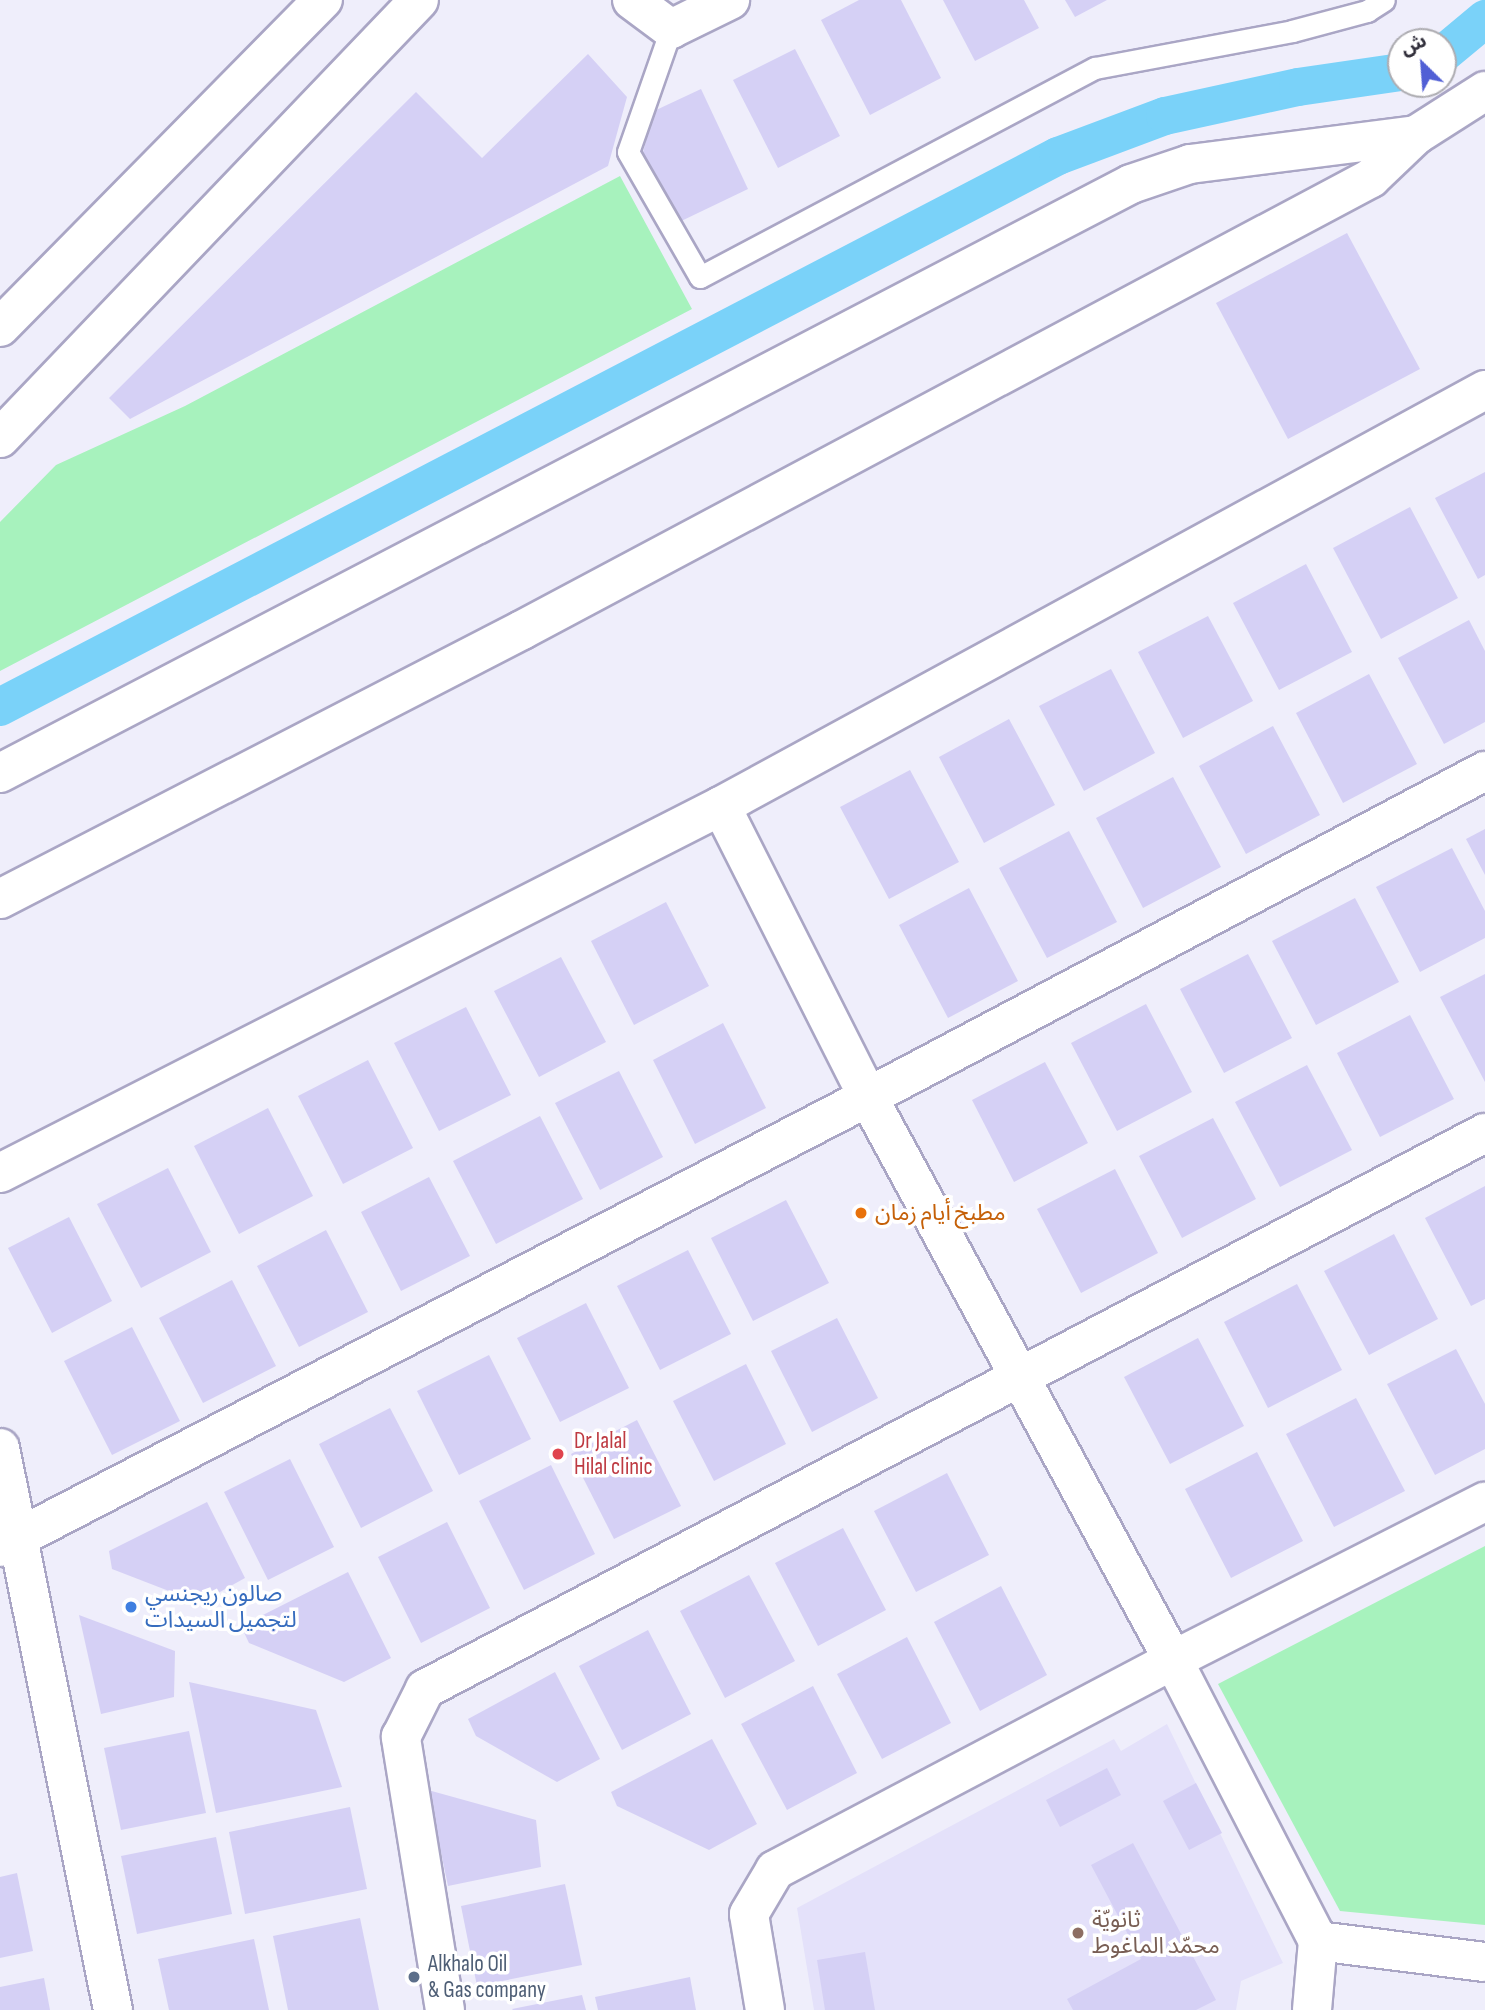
<!DOCTYPE html>
<html>
<head>
<meta charset="utf-8">
<style>
  body { margin:0 }
  #map { position:relative; width:1485px; height:2010px; overflow:hidden; background:#efeefb; font-family:"Sofia Sans Condensed","Noto Sans Arabic",sans-serif }
  div>[style] { position:absolute }
  [style*='--x'] { left:calc(var(--x)*1px); top:calc(var(--y)*1px); width:calc(var(--w)*1px); rotate:calc(var(--a)*1deg) }
  .built>* { inset:0; background:#e4e1fa }
  .green>* { inset:0; background:#a7f2bd }
  .canal>* { height:38px; margin:-19px; padding:0 19px; transform-origin:19px; border-radius:19px; background:#7ad2f9 }
  .building>* { inset:0; background:#d5d0f5 }
  .roads { filter:drop-shadow(2px 0 #aaa6c5) drop-shadow(-2px 0 #aaa6c5) drop-shadow(0 2px #aaa6c5) drop-shadow(0 -2px #aaa6c5) }
  .lane>* { height:21px; margin:-10.5px; padding:0 10.5px; transform-origin:10.5px; border-radius:10.5px; background:#fff }
  .street>* { height:38px; margin:-19px; padding:0 19px; transform-origin:19px; border-radius:19px; background:#fff }
  .highway>* { height:38px; margin:-19px; padding:0 19px; transform-origin:19px; border-radius:19px; background:#fff }
  .dots>* { width:19px; height:19px; translate:-50% -50%; box-sizing:border-box; border:4px solid #fff; border-radius:50% }
  span { translate:-50% -50%; white-space:nowrap; text-align:center; line-height:1.15; -webkit-text-stroke:7px #fff; paint-order:stroke }
  .food-label { font-size:23px; color:#c56008 }
  .left { translate:0 -50%; text-align:left }
  .health-label { font-size:23px; color:#be3a42 }
  .shop-label { font-size:23px; color:#366cbe }
  .education-label { font-size:23px; color:#785e54 }
  .service-label { font-size:23px; color:#4e5e75 }
  .north { position:absolute; left:1387px; top:28px; width:70px; height:70px; box-sizing:border-box; background:#fff; border:2px solid #adacb1; border-radius:50%; rotate:335deg; font-size:19px; font-weight:700; line-height:28px; text-align:center; color:#312f3b }
  .north::after { content:''; display:block; margin:auto; width:24px; height:32px; background:#515fd5; clip-path:polygon(50% 0,100% 100%,50% 72%,0 100%) }
</style>
</head>
<body>
<div id="map">
  <div class="built">
    <i style="clip-path:polygon(1167px 1724px,1283px 1963px,1241px 1981px,1236px 2010px,814px 2010px,797px 1908px,1114px 1739px,1121px 1751px)"></i>
  </div>
  <div class="green">
    <i style="clip-path:polygon(620px 176px,692px 309px,0 671px,0 522px,56px 465px,185px 406px)"></i>
    <i style="clip-path:polygon(1485px 1546px,1485px 1925px,1340px 1911px,1218px 1684px)"></i>
  </div>
  <div class="canal">
    <i style="--x:1443;--y:54;--w:55;--a:-39.8"></i>
    <i style="--x:0;--y:707;--w:1193;--a:-27.51"></i>
    <i style="--x:1058;--y:156;--w:114;--a:-20.5"></i>
    <i style="--x:1165;--y:116;--w:136;--a:-12.3"></i>
    <i style="--x:1298;--y:87;--w:104;--a:-8.3"></i>
  </div>
  <div class="building">
    <i style="clip-path:polygon(859px 0,901px 0,941px 78px,870px 115px,821px 20px)"></i>
    <i style="clip-path:polygon(943px 0,1024px 0,1039px 28px,975px 61px)"></i>
    <i style="clip-path:polygon(1065px 0,1107px 0,1075px 17px)"></i>
    <i style="clip-path:polygon(795px 49px,840px 136px,778px 168px,733px 80px)"></i>
    <i style="clip-path:polygon(588px 54px,627px 97px,608px 166px,130px 419px,109px 398px,416px 92px,482px 158px)"></i>
    <i style="clip-path:polygon(701px 89px,748px 189px,675px 224px,642px 156px,654px 111px)"></i>
    <i style="clip-path:polygon(1347px 233px,1420px 369px,1288px 439px,1216px 303px)"></i>
    <i style="clip-path:polygon(1485px 472px,1485px 575px,1478px 579px,1435px 498px)"></i>
    <i style="clip-path:polygon(1410px 507px,1458px 598px,1381px 639px,1333px 548px)"></i>
    <i style="clip-path:polygon(1306px 564px,1352px 652px,1279px 690px,1233px 603px)"></i>
    <i style="clip-path:polygon(1208px 616px,1253px 701px,1183px 738px,1138px 652px)"></i>
    <i style="clip-path:polygon(1469px 620px,1485px 651px,1485px 722px,1444px 744px,1398px 658px)"></i>
    <i style="clip-path:polygon(1111px 669px,1155px 753px,1084px 791px,1039px 706px)"></i>
    <i style="clip-path:polygon(1369px 674px,1417px 764px,1343px 803px,1296px 713px)"></i>
    <i style="clip-path:polygon(1009px 719px,1055px 805px,984px 843px,939px 757px)"></i>
    <i style="clip-path:polygon(1273px 726px,1320px 815px,1246px 854px,1199px 766px)"></i>
    <i style="clip-path:polygon(910px 770px,959px 862px,889px 899px,840px 807px)"></i>
    <i style="clip-path:polygon(1173px 777px,1221px 867px,1143px 908px,1096px 818px)"></i>
    <i style="clip-path:polygon(1485px 829px,1485px 875px,1466px 839px)"></i>
    <i style="clip-path:polygon(1069px 831px,1117px 922px,1047px 958px,999px 868px)"></i>
    <i style="clip-path:polygon(1452px 848px,1485px 911px,1485px 938px,1420px 972px,1376px 887px)"></i>
    <i style="clip-path:polygon(969px 888px,1018px 981px,948px 1018px,899px 925px)"></i>
    <i style="clip-path:polygon(1355px 898px,1399px 982px,1316px 1025px,1272px 941px)"></i>
    <i style="clip-path:polygon(666px 902px,709px 986px,634px 1025px,591px 941px)"></i>
    <i style="clip-path:polygon(1248px 954px,1292px 1038px,1224px 1073px,1180px 989px)"></i>
    <i style="clip-path:polygon(561px 957px,606px 1042px,539px 1077px,494px 991px)"></i>
    <i style="clip-path:polygon(1485px 974px,1485px 1082px,1440px 997px)"></i>
    <i style="clip-path:polygon(1146px 1004px,1192px 1092px,1117px 1131px,1071px 1043px)"></i>
    <i style="clip-path:polygon(466px 1007px,511px 1095px,439px 1131px,394px 1043px)"></i>
    <i style="clip-path:polygon(1410px 1015px,1454px 1099px,1380px 1137px,1337px 1053px)"></i>
    <i style="clip-path:polygon(723px 1023px,766px 1108px,695px 1144px,653px 1060px)"></i>
    <i style="clip-path:polygon(368px 1060px,413px 1148px,343px 1184px,298px 1096px)"></i>
    <i style="clip-path:polygon(1045px 1062px,1088px 1143px,1014px 1182px,972px 1100px)"></i>
    <i style="clip-path:polygon(1307px 1065px,1352px 1150px,1280px 1187px,1235px 1102px)"></i>
    <i style="clip-path:polygon(619px 1071px,663px 1157px,600px 1190px,555px 1103px)"></i>
    <i style="clip-path:polygon(268px 1108px,313px 1196px,239px 1234px,194px 1146px)"></i>
    <i style="clip-path:polygon(540px 1116px,583px 1199px,496px 1244px,453px 1161px)"></i>
    <i style="clip-path:polygon(1213px 1118px,1256px 1199px,1182px 1238px,1139px 1156px)"></i>
    <i style="clip-path:polygon(168px 1168px,211px 1252px,141px 1288px,97px 1204px)"></i>
    <i style="clip-path:polygon(1115px 1169px,1158px 1253px,1081px 1293px,1037px 1209px)"></i>
    <i style="clip-path:polygon(429px 1177px,470px 1256px,401px 1291px,361px 1212px)"></i>
    <i style="clip-path:polygon(1485px 1186px,1485px 1299px,1471px 1306px,1425px 1218px)"></i>
    <i style="clip-path:polygon(786px 1200px,829px 1283px,753px 1321px,711px 1238px)"></i>
    <i style="clip-path:polygon(69px 1217px,112px 1301px,52px 1333px,8px 1248px)"></i>
    <i style="clip-path:polygon(326px 1230px,368px 1312px,299px 1347px,257px 1266px)"></i>
    <i style="clip-path:polygon(1394px 1234px,1438px 1319px,1369px 1355px,1324px 1271px)"></i>
    <i style="clip-path:polygon(688px 1250px,731px 1334px,660px 1370px,617px 1286px)"></i>
    <i style="clip-path:polygon(232px 1280px,276px 1366px,203px 1403px,159px 1318px)"></i>
    <i style="clip-path:polygon(1297px 1284px,1342px 1370px,1268px 1408px,1224px 1322px)"></i>
    <i style="clip-path:polygon(586px 1303px,629px 1388px,560px 1422px,517px 1338px)"></i>
    <i style="clip-path:polygon(837px 1318px,878px 1398px,812px 1432px,771px 1351px)"></i>
    <i style="clip-path:polygon(132px 1327px,180px 1421px,112px 1455px,64px 1361px)"></i>
    <i style="clip-path:polygon(1198px 1338px,1244px 1426px,1170px 1464px,1124px 1377px)"></i>
    <i style="clip-path:polygon(1456px 1349px,1485px 1404px,1485px 1449px,1435px 1475px,1387px 1384px)"></i>
    <i style="clip-path:polygon(489px 1355px,531px 1439px,459px 1475px,417px 1391px)"></i>
    <i style="clip-path:polygon(746px 1364px,786px 1444px,714px 1481px,673px 1401px)"></i>
    <i style="clip-path:polygon(1356px 1398px,1405px 1491px,1334px 1527px,1286px 1434px)"></i>
    <i style="clip-path:polygon(390px 1408px,433px 1491px,361px 1528px,319px 1444px)"></i>
    <i style="clip-path:polygon(637px 1420px,681px 1506px,614px 1539px,571px 1454px)"></i>
    <i style="clip-path:polygon(1257px 1452px,1303px 1541px,1231px 1578px,1185px 1489px)"></i>
    <i style="clip-path:polygon(290px 1459px,334px 1547px,268px 1580px,224px 1492px)"></i>
    <i style="clip-path:polygon(551px 1465px,595px 1554px,524px 1590px,479px 1501px)"></i>
    <i style="clip-path:polygon(947px 1473px,989px 1555px,916px 1592px,874px 1511px)"></i>
    <i style="clip-path:polygon(207px 1502px,245px 1578px,200px 1603px,112px 1569px,109px 1551px)"></i>
    <i style="clip-path:polygon(447px 1522px,490px 1608px,421px 1643px,378px 1557px)"></i>
    <i style="clip-path:polygon(843px 1528px,886px 1610px,818px 1646px,775px 1563px)"></i>
    <i style="clip-path:polygon(348px 1572px,391px 1658px,344px 1682px,249px 1643px,241px 1626px)"></i>
    <i style="clip-path:polygon(749px 1575px,795px 1661px,725px 1698px,680px 1611px)"></i>
    <i style="clip-path:polygon(1001px 1586px,1047px 1675px,980px 1711px,934px 1622px)"></i>
    <i style="clip-path:polygon(79px 1615px,175px 1651px,174px 1697px,101px 1714px)"></i>
    <i style="clip-path:polygon(648px 1630px,691px 1714px,622px 1750px,579px 1666px)"></i>
    <i style="clip-path:polygon(907px 1637px,951px 1723px,882px 1759px,837px 1674px)"></i>
    <i style="clip-path:polygon(555px 1672px,600px 1759px,557px 1782px,476px 1736px,468px 1719px)"></i>
    <i style="clip-path:polygon(189px 1682px,316px 1710px,342px 1787px,216px 1813px)"></i>
    <i style="clip-path:polygon(813px 1686px,857px 1773px,787px 1810px,741px 1724px)"></i>
    <i style="clip-path:polygon(189px 1731px,206px 1813px,121px 1830px,104px 1748px)"></i>
    <i style="clip-path:polygon(712px 1739px,757px 1824px,709px 1850px,617px 1806px,611px 1792px)"></i>
    <i style="clip-path:polygon(1107px 1768px,1121px 1795px,1060px 1827px,1046px 1800px)"></i>
    <i style="clip-path:polygon(1196px 1783px,1222px 1833px,1189px 1850px,1163px 1801px)"></i>
    <i style="clip-path:polygon(428px 1790px,536px 1820px,541px 1867px,448px 1886px)"></i>
    <i style="clip-path:polygon(350px 1807px,367px 1889px,245px 1914px,229px 1832px)"></i>
    <i style="clip-path:polygon(216px 1837px,232px 1914px,137px 1934px,121px 1856px)"></i>
    <i style="clip-path:polygon(1133px 1843px,1216px 2000px,1196px 2010px,1073px 2010px,1067px 1999px,1141px 1959px,1091px 1865px)"></i>
    <i style="clip-path:polygon(17px 1873px,33px 1951px,0 1958px,0 1877px)"></i>
    <i style="clip-path:polygon(565px 1884px,582px 1965px,477px 1986px,461px 1906px)"></i>
    <i style="clip-path:polygon(360px 1918px,379px 2010px,288px 2010px,273px 1936px)"></i>
    <i style="clip-path:polygon(254px 1939px,269px 2010px,169px 2010px,158px 1959px)"></i>
    <i style="clip-path:polygon(865px 1952px,875px 2010px,825px 2010px,817px 1960px)"></i>
    <i style="clip-path:polygon(690px 1977px,696px 2010px,598px 2010px,595px 1997px)"></i>
    <i style="clip-path:polygon(44px 1978px,50px 2010px,0 2010px,0 1987px)"></i>
    <i style="clip-path:polygon(582px 1995px,586px 2010px,513px 2010px,512px 2009px)"></i>
  </div>
  <div class="roads">
    <div class="lane">
      <i style="--x:671;--y:29;--w:130;--a:109.3"></i>
      <i style="--x:628;--y:152;--w:144;--a:60.1"></i>
      <i style="--x:700;--y:277;--w:447;--a:-27.9"></i>
      <i style="--x:1095;--y:68;--w:200;--a:-10.6"></i>
      <i style="--x:1292;--y:31;--w:78;--a:-14.9"></i>
      <i style="--x:1367;--y:11;--w:20;--a:-33"></i>
    </div>
    <div class="street">
      <i style="--x:632;--y:0;--w:49;--a:36.6"></i>
      <i style="--x:671;--y:29;--w:66;--a:-26.2"></i>
      <i style="--x:0;--y:773;--w:1275;--a:-27.51"></i>
      <i style="--x:1131;--y:184;--w:62;--a:-18.7"></i>
      <i style="--x:1190;--y:164;--w:228;--a:-7.3"></i>
      <i style="--x:1416;--y:135;--w:82;--a:-32.5"></i>
      <i style="--x:721;--y:806;--w:326;--a:63.2"></i>
      <i style="--x:868;--y:1097;--w:640;--a:61.55"></i>
      <i style="--x:1173;--y:1660;--w:316;--a:62.7"></i>
      <i style="--x:1318;--y:1941;--w:69;--a:95"></i>
      <i style="--x:0;--y:899;--w:587;--a:-27.26"></i>
      <i style="--x:522;--y:630;--w:962;--a:-28.03"></i>
      <i style="--x:1371;--y:178;--w:62;--a:-43.7"></i>
      <i style="--x:0;--y:1173;--w:809;--a:-26.98"></i>
      <i style="--x:721;--y:806;--w:870;--a:-28.57"></i>
      <i style="--x:0;--y:1448;--w:573;--a:78.63"></i>
      <i style="--x:0;--y:1547;--w:978;--a:-27.4"></i>
      <i style="--x:868;--y:1097;--w:698;--a:-27.85"></i>
      <i style="--x:1318;--y:1941;--w:168;--a:7.2"></i>
      <i style="--x:445;--y:2010;--w:277;--a:-99.2"></i>
      <i style="--x:401;--y:1737;--w:54;--a:-63.4"></i>
      <i style="--x:425;--y:1689;--w:1197;--a:-27.68"></i>
      <i style="--x:765;--y:2010;--w:97;--a:-99.5"></i>
      <i style="--x:749;--y:1914;--w:51;--a:-59.4"></i>
      <i style="--x:775;--y:1870;--w:450;--a:-27.8"></i>
      <i style="--x:1173;--y:1660;--w:350;--a:-26.9"></i>
    </div>
    <div class="highway">
      <i style="--x:0;--y:327;--w:460;--a:-45.4"></i>
      <i style="--x:0;--y:438;--w:606;--a:-46.27"></i>
    </div>
  </div>
  <div class="dots">
    <i style="left:861px;top:1213px;background:#e8710a"></i>
    <i style="left:558px;top:1454px;background:#e0444e"></i>
    <i style="left:131px;top:1607px;background:#3f7fe0"></i>
    <i style="left:1078px;top:1933px;background:#8d6e63"></i>
    <i style="left:414px;top:1977px;background:#5c6f8a"></i>
  </div>
  <div class="food-label">
    <span class="left" style="left:875px;top:1213px">مطبخ أيام زمان</span>
  </div>
  <div class="health-label">
    <span class="left" style="left:574px;top:1454px">Dr Jalal<br>Hilal clinic</span>
  </div>
  <div class="shop-label">
    <span class="left" style="left:145px;top:1607px">صالون ريجنسي<br>لتجميل السيدات</span>
  </div>
  <div class="education-label">
    <span class="left" style="left:1092px;top:1933px">ثانويّة<br>محمّد الماغوط</span>
  </div>
  <div class="service-label">
    <span class="left" style="left:428px;top:1977px">Alkhalo Oil<br>&amp; Gas company</span>
  </div>
  <div class="north">ش</div>
</div>
</body>
</html>
